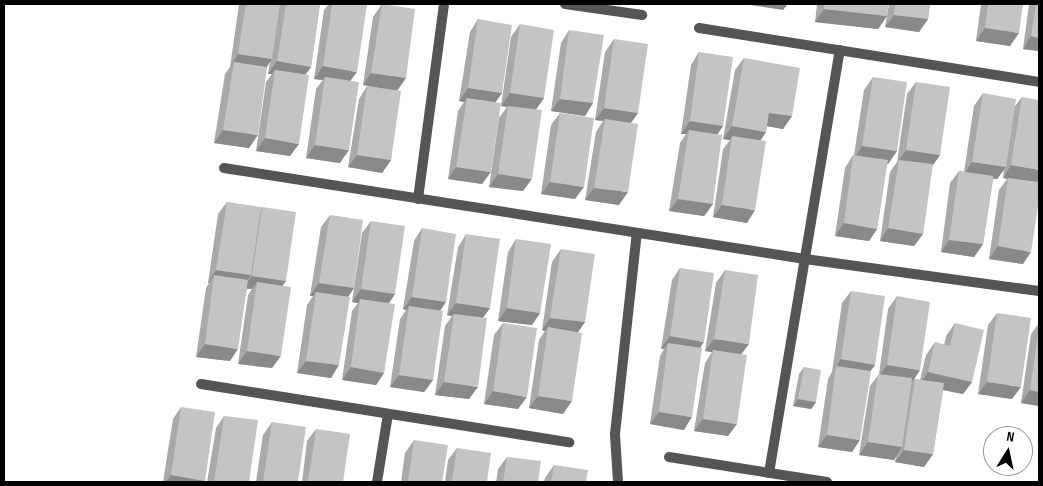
<!DOCTYPE html>
<html>
<head>
<meta charset="utf-8">
<style>
  body { margin:0 }
  #map { position:relative; width:1043px; height:486px; overflow:hidden; background:#fff; font-family:"Sofia Sans Condensed",sans-serif }
  div>[style] { position:absolute }
  [style*='--x'] { left:calc(var(--x)*1px); top:calc(var(--y)*1px); width:calc(var(--w)*1px); rotate:calc(var(--a)*1deg) }
  .minor>* { height:10px; margin:-5px; padding:0 5px; transform-origin:5px; border-radius:5px; background:#555 }
  .wall>* { inset:0; background:#a9a9a9 }
  .shaded-wall>* { inset:0; background:#898989 }
  .building>* { inset:0; background:#c4c4c4 }
  span { translate:-50% -50%; white-space:nowrap; text-align:center; line-height:1.15; -webkit-text-stroke:5px #fff; paint-order:stroke }
  .frame { position:absolute; inset:0; border:5px solid #000; pointer-events:none }
  .north { position:absolute; left:983px; top:426px; width:50px; height:50px; box-sizing:border-box; background:#fff; border:1px solid #999; border-radius:50%; rotate:10deg; font-size:14px; font-weight:700; line-height:20px; text-align:center; color:#000 }
  .north::after { content:''; display:block; margin:auto; width:18px; height:22px; background:#000; clip-path:polygon(50% 0,100% 100%,50% 72%,0 100%) }
</style>
</head>
<body>
<div id="map">
  <div class="minor">
    <i style="--x:565;--y:4;--w:78;--a:8.1"></i>
    <i style="--x:699;--y:28;--w:344;--a:9"></i>
    <i style="--x:224;--y:168;--w:588;--a:8.9"></i>
    <i style="--x:805;--y:259;--w:236;--a:7.8"></i>
    <i style="--x:418;--y:199;--w:197;--a:-82.4"></i>
    <i style="--x:201;--y:384;--w:373;--a:9"></i>
    <i style="--x:669;--y:457;--w:160;--a:9"></i>
    <i style="--x:769;--y:473;--w:429;--a:-80.5"></i>
    <i style="--x:377;--y:482;--w:69;--a:-80.8"></i>
    <i style="--x:618;--y:482;--w:48;--a:-93.6"></i>
    <i style="--x:615;--y:434;--w:202;--a:-83.8"></i>
  </div>
  <div class="wall">
    <i style="clip-path:polygon(239px 4px,320px 4px,311px 67px,306px 74px,290px 156px,256px 151px,266px 82px,272px 74px,268px 74px,270px 62px,267px 67px,249px 148px,214px 143px,225px 74px,230px 67px)"></i>
    <i style="clip-path:polygon(329px 4px,367px 4px,350px 80px,340px 163px,306px 158px,316px 89px,323px 80px,314px 79px,324px 10px)"></i>
    <i style="clip-path:polygon(382px 4px,406px 78px,397px 90px,391px 160px,382px 173px,348px 167px,359px 99px,367px 86px,381px 88px,363px 85px,373px 17px)"></i>
    <i style="clip-path:polygon(817px 4px,888px 4px,887px 16px,878px 29px,815px 22px)"></i>
    <i style="clip-path:polygon(889px 4px,930px 4px,928px 19px,919px 32px,885px 27px)"></i>
    <i style="clip-path:polygon(981px 4px,1023px 4px,1010px 46px,976px 41px)"></i>
    <i style="clip-path:polygon(1029px 4px,1039px 4px,1039px 51px,1023px 49px)"></i>
    <i style="clip-path:polygon(478px 19px,502px 93px,495px 102px,482px 184px,448px 179px,458px 111px,464px 102px,459px 101px,470px 32px)"></i>
    <i style="clip-path:polygon(520px 24px,544px 98px,536px 109px,523px 191px,489px 187px,499px 118px,507px 107px,501px 106px,511px 37px)"></i>
    <i style="clip-path:polygon(569px 30px,593px 103px,585px 116px,551px 111px,561px 43px)"></i>
    <i style="clip-path:polygon(614px 39px,638px 113px,631px 123px,619px 205px,585px 200px,596px 132px,603px 121px,595px 120px,605px 52px)"></i>
    <i style="clip-path:polygon(699px 52px,723px 126px,717px 134px,713px 204px,704px 216px,669px 211px,680px 143px,686px 134px,681px 134px,691px 65px)"></i>
    <i style="clip-path:polygon(744px 58px,792px 116px,783px 129px,767px 126px,766px 132px,761px 140px,747px 223px,713px 217px,723px 149px,730px 140px,723px 139px,735px 70px)"></i>
    <i style="clip-path:polygon(873px 77px,897px 151px,888px 164px,887px 163px,877px 229px,869px 241px,835px 236px,845px 168px,853px 155px,854px 155px,864px 90px)"></i>
    <i style="clip-path:polygon(916px 82px,940px 155px,932px 166px,923px 234px,914px 246px,880px 241px,890px 172px,897px 162px,907px 94px)"></i>
    <i style="clip-path:polygon(983px 93px,1015px 106px,1022px 97px,1038px 182px,1023px 264px,989px 259px,999px 190px,1007px 179px,1003px 178px,1004px 170px,997px 179px,993px 179px,983px 244px,974px 257px,941px 252px,950px 183px,959px 171px,964px 172px,974px 106px)"></i>
    <i style="clip-path:polygon(560px 113px,575px 199px,541px 194px,551px 125px)"></i>
    <i style="clip-path:polygon(227px 202px,260px 209px,262px 207px,286px 281px,282px 286px,272px 368px,238px 364px,248px 295px,252px 289px,247px 289px,230px 361px,196px 357px,206px 288px,209px 283px,208px 283px,218px 214px)"></i>
    <i style="clip-path:polygon(330px 215px,354px 288px,348px 297px,331px 378px,297px 373px,307px 305px,313px 296px,310px 296px,321px 227px)"></i>
    <i style="clip-path:polygon(371px 221px,395px 294px,389px 303px,384px 373px,376px 385px,342px 380px,352px 311px,358px 303px,352px 302px,362px 233px)"></i>
    <i style="clip-path:polygon(422px 228px,446px 302px,440px 311px,433px 380px,424px 392px,390px 387px,400px 319px,406px 310px,403px 309px,414px 241px)"></i>
    <i style="clip-path:polygon(466px 234px,490px 308px,483px 318px,469px 399px,435px 395px,445px 326px,452px 316px,447px 315px,458px 247px)"></i>
    <i style="clip-path:polygon(516px 239px,540px 313px,532px 325px,498px 321px,508px 252px)"></i>
    <i style="clip-path:polygon(561px 249px,585px 322px,578px 332px,563px 414px,529px 408px,539px 340px,545px 331px,542px 330px,552px 262px)"></i>
    <i style="clip-path:polygon(680px 268px,700px 348px,684px 430px,650px 424px,660px 356px,664px 349px,661px 349px,672px 280px)"></i>
    <i style="clip-path:polygon(725px 270px,741px 354px,728px 436px,694px 431px,705px 363px,712px 352px,705px 351px,716px 283px)"></i>
    <i style="clip-path:polygon(851px 291px,875px 365px,870px 371px,852px 452px,818px 447px,828px 379px,832px 372px,842px 303px)"></i>
    <i style="clip-path:polygon(897px 296px,911px 384px,915px 379px,920px 380px,926px 355px,935px 342px,944px 345px,946px 336px,955px 323px,972px 382px,963px 394px,943px 390px,933px 454px,924px 467px,895px 462px,896px 455px,894px 460px,859px 455px,870px 386px,879px 374px,888px 309px)"></i>
    <i style="clip-path:polygon(997px 313px,1012px 399px,978px 394px,988px 325px)"></i>
    <i style="clip-path:polygon(503px 323px,518px 409px,484px 404px,494px 335px)"></i>
    <i style="clip-path:polygon(1039px 323px,1039px 406px,1021px 403px,1031px 334px)"></i>
    <i style="clip-path:polygon(804px 367px,816px 402px,811px 409px,793px 406px,799px 374px)"></i>
    <i style="clip-path:polygon(181px 407px,204px 482px,163px 482px,173px 419px)"></i>
    <i style="clip-path:polygon(224px 416px,249px 482px,207px 482px,216px 428px)"></i>
    <i style="clip-path:polygon(272px 422px,298px 482px,256px 482px,263px 435px)"></i>
    <i style="clip-path:polygon(316px 429px,343px 482px,302px 482px,307px 441px)"></i>
    <i style="clip-path:polygon(414px 440px,442px 482px,401px 482px,405px 453px)"></i>
    <i style="clip-path:polygon(457px 448px,487px 482px,445px 482px,448px 460px)"></i>
    <i style="clip-path:polygon(507px 457px,538px 482px,496px 482px,498px 469px)"></i>
    <i style="clip-path:polygon(554px 465px,586px 482px,544px 482px,545px 478px)"></i>
  </div>
  <div class="shaded-wall">
    <i style="clip-path:polygon(751px 4px,788px 4px,783px 10px,750px 5px)"></i>
    <i style="clip-path:polygon(824px 9px,887px 16px,878px 29px,815px 22px)"></i>
    <i style="clip-path:polygon(894px 15px,928px 19px,919px 32px,885px 27px)"></i>
    <i style="clip-path:polygon(985px 28px,1019px 33px,1010px 46px,976px 41px)"></i>
    <i style="clip-path:polygon(1031px 36px,1039px 38px,1039px 51px,1023px 49px)"></i>
    <i style="clip-path:polygon(238px 54px,272px 59px,263px 72px,234px 62px,230px 67px)"></i>
    <i style="clip-path:polygon(277px 61px,311px 67px,302px 79px,275px 70px,272px 74px,268px 74px)"></i>
    <i style="clip-path:polygon(323px 66px,357px 72px,348px 84px,325px 77px,323px 80px,314px 79px)"></i>
    <i style="clip-path:polygon(371px 73px,406px 78px,397px 91px,363px 85px)"></i>
    <i style="clip-path:polygon(468px 88px,502px 93px,493px 106px,467px 98px,464px 102px,459px 101px)"></i>
    <i style="clip-path:polygon(510px 93px,544px 98px,535px 111px,501px 106px)"></i>
    <i style="clip-path:polygon(560px 99px,593px 103px,585px 116px,551px 111px)"></i>
    <i style="clip-path:polygon(604px 108px,638px 113px,629px 125px,605px 119px,603px 121px,595px 120px)"></i>
    <i style="clip-path:polygon(769px 113px,792px 116px,783px 129px,760px 125px)"></i>
    <i style="clip-path:polygon(690px 121px,723px 126px,715px 138px,689px 130px,686px 134px,681px 134px)"></i>
    <i style="clip-path:polygon(732px 126px,766px 132px,757px 145px,732px 136px,730px 140px,723px 139px)"></i>
    <i style="clip-path:polygon(223px 130px,258px 135px,249px 148px,214px 143px)"></i>
    <i style="clip-path:polygon(265px 138px,299px 144px,290px 156px,256px 151px)"></i>
    <i style="clip-path:polygon(315px 145px,349px 150px,340px 163px,306px 158px)"></i>
    <i style="clip-path:polygon(862px 146px,897px 151px,888px 164px,854px 159px)"></i>
    <i style="clip-path:polygon(906px 150px,940px 155px,931px 168px,899px 160px)"></i>
    <i style="clip-path:polygon(357px 155px,391px 160px,382px 173px,348px 167px)"></i>
    <i style="clip-path:polygon(972px 162px,1006px 167px,997px 179px,964px 174px)"></i>
    <i style="clip-path:polygon(1011px 165px,1039px 170px,1039px 180px,1037px 183px,1003px 178px)"></i>
    <i style="clip-path:polygon(456px 167px,491px 172px,482px 184px,448px 179px)"></i>
    <i style="clip-path:polygon(498px 174px,532px 179px,523px 191px,489px 187px)"></i>
    <i style="clip-path:polygon(550px 182px,584px 187px,575px 199px,541px 194px)"></i>
    <i style="clip-path:polygon(594px 188px,628px 192px,619px 205px,585px 200px)"></i>
    <i style="clip-path:polygon(678px 199px,713px 204px,704px 216px,669px 211px)"></i>
    <i style="clip-path:polygon(722px 205px,755px 210px,747px 223px,713px 217px)"></i>
    <i style="clip-path:polygon(844px 223px,877px 229px,869px 241px,835px 236px)"></i>
    <i style="clip-path:polygon(888px 228px,923px 234px,914px 246px,880px 241px)"></i>
    <i style="clip-path:polygon(949px 240px,983px 244px,974px 257px,941px 252px)"></i>
    <i style="clip-path:polygon(998px 246px,1031px 252px,1023px 264px,989px 259px)"></i>
    <i style="clip-path:polygon(216px 270px,251px 275px,242px 288px,214px 275px,209px 283px,208px 283px)"></i>
    <i style="clip-path:polygon(252px 276px,286px 281px,277px 293px,257px 282px,252px 289px,243px 288px)"></i>
    <i style="clip-path:polygon(319px 283px,354px 288px,345px 301px,316px 292px,313px 296px,310px 296px)"></i>
    <i style="clip-path:polygon(361px 289px,395px 294px,386px 307px,360px 299px,358px 303px,352px 302px)"></i>
    <i style="clip-path:polygon(412px 297px,446px 302px,437px 315px,409px 306px,406px 310px,403px 309px)"></i>
    <i style="clip-path:polygon(456px 303px,490px 308px,481px 320px,454px 314px,452px 316px,447px 315px)"></i>
    <i style="clip-path:polygon(507px 308px,540px 313px,532px 325px,498px 321px)"></i>
    <i style="clip-path:polygon(550px 318px,585px 322px,576px 335px,548px 327px,545px 331px,542px 330px)"></i>
    <i style="clip-path:polygon(670px 336px,704px 342px,696px 354px,668px 343px,664px 349px,661px 349px)"></i>
    <i style="clip-path:polygon(714px 339px,749px 344px,740px 356px,713px 350px,712px 352px,705px 351px)"></i>
    <i style="clip-path:polygon(205px 344px,238px 349px,230px 361px,196px 357px)"></i>
    <i style="clip-path:polygon(247px 351px,281px 356px,272px 368px,238px 364px)"></i>
    <i style="clip-path:polygon(841px 359px,875px 365px,866px 377px,836px 366px,832px 372px)"></i>
    <i style="clip-path:polygon(306px 361px,339px 365px,331px 378px,297px 373px)"></i>
    <i style="clip-path:polygon(887px 365px,920px 370px,912px 383px,878px 378px)"></i>
    <i style="clip-path:polygon(351px 367px,384px 373px,376px 385px,342px 380px)"></i>
    <i style="clip-path:polygon(928px 372px,972px 382px,963px 394px,919px 385px)"></i>
    <i style="clip-path:polygon(399px 375px,433px 380px,424px 392px,390px 387px)"></i>
    <i style="clip-path:polygon(444px 382px,478px 387px,469px 399px,435px 395px)"></i>
    <i style="clip-path:polygon(987px 382px,1021px 387px,1012px 399px,978px 394px)"></i>
    <i style="clip-path:polygon(1030px 390px,1039px 392px,1039px 406px,1021px 403px)"></i>
    <i style="clip-path:polygon(493px 391px,527px 397px,518px 409px,484px 404px)"></i>
    <i style="clip-path:polygon(538px 396px,572px 401px,563px 414px,529px 408px)"></i>
    <i style="clip-path:polygon(798px 399px,816px 402px,811px 409px,793px 406px)"></i>
    <i style="clip-path:polygon(659px 412px,692px 417px,684px 430px,650px 424px)"></i>
    <i style="clip-path:polygon(703px 419px,737px 424px,728px 436px,694px 431px)"></i>
    <i style="clip-path:polygon(827px 435px,860px 440px,852px 452px,818px 447px)"></i>
    <i style="clip-path:polygon(868px 442px,902px 447px,894px 460px,859px 455px)"></i>
    <i style="clip-path:polygon(904px 450px,933px 454px,924px 467px,895px 462px)"></i>
    <i style="clip-path:polygon(171px 475px,205px 481px,204px 482px,166px 482px)"></i>
  </div>
  <div class="building">
    <i style="clip-path:polygon(246px 4px,280px 4px,272px 59px,238px 54px)"></i>
    <i style="clip-path:polygon(286px 4px,320px 4px,311px 67px,277px 61px)"></i>
    <i style="clip-path:polygon(332px 4px,367px 4px,357px 72px,323px 66px)"></i>
    <i style="clip-path:polygon(382px 4px,415px 9px,406px 78px,371px 73px)"></i>
    <i style="clip-path:polygon(824px 4px,888px 4px,887px 16px,824px 9px)"></i>
    <i style="clip-path:polygon(895px 4px,930px 4px,928px 19px,894px 15px)"></i>
    <i style="clip-path:polygon(988px 4px,1023px 4px,1019px 33px,985px 28px)"></i>
    <i style="clip-path:polygon(1036px 4px,1039px 4px,1039px 38px,1031px 36px)"></i>
    <i style="clip-path:polygon(478px 19px,512px 25px,502px 93px,468px 88px)"></i>
    <i style="clip-path:polygon(520px 24px,554px 30px,544px 98px,510px 93px)"></i>
    <i style="clip-path:polygon(569px 30px,604px 35px,593px 103px,560px 99px)"></i>
    <i style="clip-path:polygon(614px 39px,648px 44px,638px 113px,604px 108px)"></i>
    <i style="clip-path:polygon(699px 52px,733px 57px,723px 126px,690px 121px)"></i>
    <i style="clip-path:polygon(744px 58px,800px 68px,792px 116px,769px 113px,766px 132px,732px 126px)"></i>
    <i style="clip-path:polygon(234px 62px,267px 67px,258px 135px,223px 130px)"></i>
    <i style="clip-path:polygon(275px 70px,309px 75px,299px 144px,265px 138px)"></i>
    <i style="clip-path:polygon(325px 77px,359px 82px,349px 150px,315px 145px)"></i>
    <i style="clip-path:polygon(873px 77px,907px 82px,897px 151px,862px 146px)"></i>
    <i style="clip-path:polygon(916px 82px,950px 87px,940px 155px,906px 150px)"></i>
    <i style="clip-path:polygon(367px 86px,401px 91px,391px 160px,357px 155px)"></i>
    <i style="clip-path:polygon(983px 93px,1016px 99px,1006px 167px,972px 162px)"></i>
    <i style="clip-path:polygon(1022px 97px,1039px 100px,1039px 170px,1011px 165px)"></i>
    <i style="clip-path:polygon(467px 98px,501px 103px,491px 172px,456px 167px)"></i>
    <i style="clip-path:polygon(508px 106px,542px 110px,532px 179px,498px 174px)"></i>
    <i style="clip-path:polygon(560px 113px,594px 118px,584px 187px,550px 182px)"></i>
    <i style="clip-path:polygon(605px 119px,638px 124px,628px 192px,594px 188px)"></i>
    <i style="clip-path:polygon(689px 130px,722px 135px,713px 204px,678px 199px)"></i>
    <i style="clip-path:polygon(732px 136px,766px 141px,755px 210px,722px 205px)"></i>
    <i style="clip-path:polygon(853px 155px,888px 160px,877px 229px,844px 223px)"></i>
    <i style="clip-path:polygon(899px 160px,933px 164px,923px 234px,888px 228px)"></i>
    <i style="clip-path:polygon(959px 171px,993px 176px,983px 244px,949px 240px)"></i>
    <i style="clip-path:polygon(1008px 178px,1039px 182px,1039px 200px,1031px 252px,998px 246px)"></i>
    <i style="clip-path:polygon(227px 202px,261px 207px,251px 275px,216px 270px)"></i>
    <i style="clip-path:polygon(262px 207px,296px 212px,286px 281px,252px 276px)"></i>
    <i style="clip-path:polygon(330px 215px,363px 220px,354px 288px,319px 283px)"></i>
    <i style="clip-path:polygon(371px 221px,405px 226px,395px 294px,361px 289px)"></i>
    <i style="clip-path:polygon(422px 228px,456px 234px,446px 302px,412px 297px)"></i>
    <i style="clip-path:polygon(466px 234px,500px 239px,490px 308px,456px 303px)"></i>
    <i style="clip-path:polygon(516px 239px,551px 244px,540px 313px,507px 308px)"></i>
    <i style="clip-path:polygon(561px 249px,595px 254px,585px 322px,550px 318px)"></i>
    <i style="clip-path:polygon(680px 268px,714px 273px,704px 342px,670px 336px)"></i>
    <i style="clip-path:polygon(725px 270px,758px 275px,749px 344px,714px 339px)"></i>
    <i style="clip-path:polygon(214px 275px,248px 280px,238px 349px,205px 344px)"></i>
    <i style="clip-path:polygon(257px 282px,291px 287px,281px 356px,247px 351px)"></i>
    <i style="clip-path:polygon(851px 291px,885px 296px,875px 365px,841px 359px)"></i>
    <i style="clip-path:polygon(316px 292px,350px 297px,339px 365px,306px 361px)"></i>
    <i style="clip-path:polygon(897px 296px,930px 302px,920px 370px,887px 365px)"></i>
    <i style="clip-path:polygon(360px 299px,395px 304px,384px 373px,351px 367px)"></i>
    <i style="clip-path:polygon(409px 306px,443px 311px,433px 380px,399px 375px)"></i>
    <i style="clip-path:polygon(997px 313px,1031px 318px,1021px 387px,987px 382px)"></i>
    <i style="clip-path:polygon(454px 314px,487px 318px,478px 387px,444px 382px)"></i>
    <i style="clip-path:polygon(503px 323px,537px 328px,527px 397px,493px 391px)"></i>
    <i style="clip-path:polygon(955px 323px,984px 330px,972px 382px,928px 372px,935px 342px,950px 346px)"></i>
    <i style="clip-path:polygon(1039px 326px,1039px 392px,1030px 390px)"></i>
    <i style="clip-path:polygon(548px 327px,582px 333px,572px 401px,538px 396px)"></i>
    <i style="clip-path:polygon(668px 343px,702px 348px,692px 417px,659px 412px)"></i>
    <i style="clip-path:polygon(713px 350px,747px 355px,737px 424px,703px 419px)"></i>
    <i style="clip-path:polygon(836px 366px,871px 371px,860px 440px,827px 435px)"></i>
    <i style="clip-path:polygon(804px 367px,821px 370px,816px 402px,798px 399px)"></i>
    <i style="clip-path:polygon(878px 374px,912px 378px,902px 447px,868px 442px)"></i>
    <i style="clip-path:polygon(915px 379px,944px 383px,933px 454px,904px 450px)"></i>
    <i style="clip-path:polygon(181px 407px,215px 412px,205px 481px,171px 475px)"></i>
    <i style="clip-path:polygon(224px 416px,258px 420px,249px 482px,214px 482px)"></i>
    <i style="clip-path:polygon(272px 422px,306px 427px,298px 482px,263px 482px)"></i>
    <i style="clip-path:polygon(316px 429px,350px 434px,343px 482px,308px 482px)"></i>
    <i style="clip-path:polygon(414px 440px,448px 445px,442px 482px,408px 482px)"></i>
    <i style="clip-path:polygon(457px 448px,491px 453px,487px 482px,452px 482px)"></i>
    <i style="clip-path:polygon(507px 457px,541px 461px,538px 482px,503px 482px)"></i>
    <i style="clip-path:polygon(554px 465px,588px 470px,586px 482px,551px 482px)"></i>
  </div>
  <div class="frame"></div>
  <div class="north">N</div>
</div>
</body>
</html>
